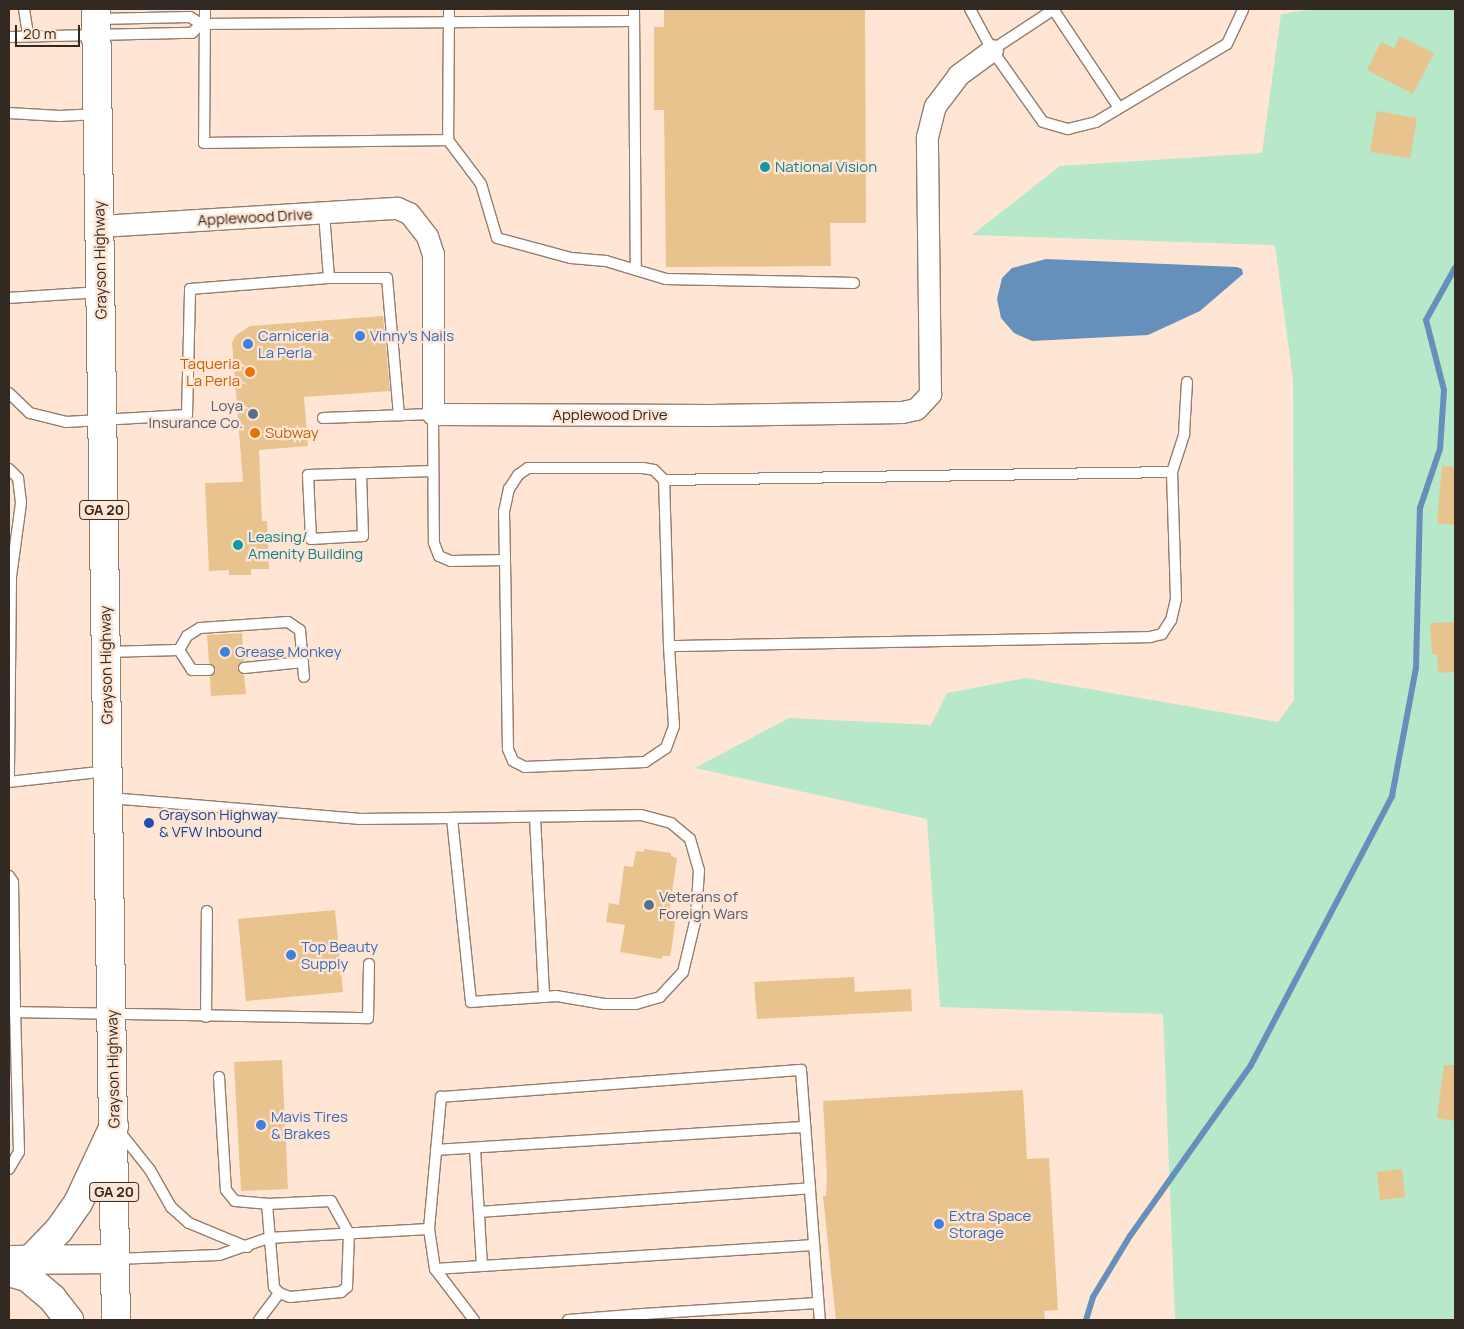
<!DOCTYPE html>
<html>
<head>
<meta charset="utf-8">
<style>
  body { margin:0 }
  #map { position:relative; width:1464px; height:1329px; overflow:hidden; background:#ffe5d3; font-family:Manrope,sans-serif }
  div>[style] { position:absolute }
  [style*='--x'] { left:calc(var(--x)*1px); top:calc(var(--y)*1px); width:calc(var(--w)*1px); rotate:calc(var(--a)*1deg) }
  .green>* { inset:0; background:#b7e8c9 }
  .water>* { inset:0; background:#6590bb }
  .stream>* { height:6px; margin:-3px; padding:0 3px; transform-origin:3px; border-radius:3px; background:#6590bb }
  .building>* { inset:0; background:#e8c38e }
  .roads { filter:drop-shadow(1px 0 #957d6e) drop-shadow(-1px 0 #957d6e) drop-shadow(0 1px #957d6e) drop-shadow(0 -1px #957d6e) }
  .lane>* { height:10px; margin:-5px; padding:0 5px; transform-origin:5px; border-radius:5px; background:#fff }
  .street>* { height:21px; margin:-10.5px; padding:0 10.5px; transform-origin:10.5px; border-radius:10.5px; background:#fff }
  .secondary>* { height:28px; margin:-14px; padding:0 14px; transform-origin:14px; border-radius:14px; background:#fff }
  .primary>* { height:28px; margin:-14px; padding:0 14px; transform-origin:14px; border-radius:14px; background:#fff }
  .dots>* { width:14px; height:14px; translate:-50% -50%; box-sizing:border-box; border:2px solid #ffe5d3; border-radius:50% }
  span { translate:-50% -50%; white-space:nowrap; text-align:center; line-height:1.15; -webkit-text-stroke:4.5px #ffe5d3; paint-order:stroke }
  .shield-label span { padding:1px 4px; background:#ffe5d3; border:1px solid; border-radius:4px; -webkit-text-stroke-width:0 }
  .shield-label { font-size:14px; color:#322922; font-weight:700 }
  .culture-label { font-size:15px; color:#0d838f }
  .left { translate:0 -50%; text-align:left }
  .street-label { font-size:15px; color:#322922 }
  .shop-label { font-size:15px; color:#366cbe }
  .food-label { font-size:15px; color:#c56008 }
  .right { translate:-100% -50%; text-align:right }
  .service-label { font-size:15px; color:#4e5e75 }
  .transit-label { font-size:15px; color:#164399 }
  .frame { position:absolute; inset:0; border:10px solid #322922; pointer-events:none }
  .scale { position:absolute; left:15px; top:25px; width:65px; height:22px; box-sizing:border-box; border:2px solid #322922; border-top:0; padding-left:6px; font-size:15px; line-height:18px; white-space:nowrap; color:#322922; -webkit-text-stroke:4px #ffe5d3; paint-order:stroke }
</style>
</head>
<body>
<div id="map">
  <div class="green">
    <i style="clip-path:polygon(1316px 9px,1455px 9px,1455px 1320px,1175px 1320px,1163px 1014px,940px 1007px,927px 819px,695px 768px,789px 718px,931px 725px,947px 693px,1026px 678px,1278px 722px,1294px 700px,1293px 380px,1275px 245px,972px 235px,1060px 166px,1262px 153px,1281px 14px)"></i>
  </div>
  <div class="water">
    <i style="clip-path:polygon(1046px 259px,1237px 267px,1242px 269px,1243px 274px,1200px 311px,1148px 335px,1032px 341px,1014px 333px,1001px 318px,997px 299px,1002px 278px,1012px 268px)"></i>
  </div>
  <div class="stream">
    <i style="--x:1086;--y:1320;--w:24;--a:-73"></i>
    <i style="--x:1093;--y:1297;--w:71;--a:-58.8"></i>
    <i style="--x:1130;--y:1236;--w:209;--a:-54.7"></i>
    <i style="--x:1251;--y:1065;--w:304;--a:-62.3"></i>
    <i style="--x:1392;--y:796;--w:130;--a:-79.4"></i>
    <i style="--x:1416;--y:668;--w:160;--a:-88.6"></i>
    <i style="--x:1420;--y:508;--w:62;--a:-71.3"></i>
    <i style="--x:1440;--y:449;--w:59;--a:-86.1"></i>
    <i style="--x:1444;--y:390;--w:72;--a:-104.4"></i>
    <i style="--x:1426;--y:320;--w:60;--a:-60.9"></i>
  </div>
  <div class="building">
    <i style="clip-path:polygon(664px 9px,865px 9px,866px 223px,830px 223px,831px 266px,666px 267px,664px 110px,654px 110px,654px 27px,664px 27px)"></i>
    <i style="clip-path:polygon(1400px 36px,1434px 53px,1413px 94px,1367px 70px,1381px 42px,1394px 48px)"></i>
    <i style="clip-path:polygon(1377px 111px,1417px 118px,1410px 158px,1370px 152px)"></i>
    <i style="clip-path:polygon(383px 316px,390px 391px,304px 397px,308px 446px,259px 450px,262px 521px,267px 521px,269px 569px,251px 569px,251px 575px,229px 575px,229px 570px,209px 571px,205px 483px,243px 482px,232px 343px,236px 335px,250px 326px)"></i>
    <i style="clip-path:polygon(1442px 466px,1455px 467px,1455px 525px,1437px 523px)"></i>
    <i style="clip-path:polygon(1455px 622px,1455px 672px,1438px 673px,1437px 654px,1432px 654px,1430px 623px)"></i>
    <i style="clip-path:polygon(242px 633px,244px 661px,237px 668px,244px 675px,246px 694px,211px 696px,210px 677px,216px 670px,209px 663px,207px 635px)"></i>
    <i style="clip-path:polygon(644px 849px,671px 853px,671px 856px,677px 858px,668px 920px,675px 921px,673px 939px,670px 956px,662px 956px,662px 959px,620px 952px,625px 925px,606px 922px,609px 903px,619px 905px,624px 866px,633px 867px,636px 851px,644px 852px)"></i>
    <i style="clip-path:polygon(335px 910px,343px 992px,246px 1001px,238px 919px)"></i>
    <i style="clip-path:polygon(854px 977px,855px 992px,911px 989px,912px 1011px,757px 1019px,754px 982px)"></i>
    <i style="clip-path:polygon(282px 1060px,288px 1189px,241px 1191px,234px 1062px)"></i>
    <i style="clip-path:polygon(1444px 1065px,1455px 1065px,1455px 1121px,1437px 1118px)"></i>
    <i style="clip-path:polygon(1023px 1090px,1027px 1159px,1049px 1158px,1058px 1310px,1044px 1311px,1045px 1320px,836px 1320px,823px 1196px,826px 1196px,827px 1176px,823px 1101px)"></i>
    <i style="clip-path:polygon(1402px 1169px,1405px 1197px,1380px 1200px,1377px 1172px)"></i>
  </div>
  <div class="roads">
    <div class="lane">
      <i style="--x:24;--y:9;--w:26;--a:81"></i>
      <i style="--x:205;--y:9;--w:134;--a:90.4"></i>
      <i style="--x:204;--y:143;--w:244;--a:-0.7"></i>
      <i style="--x:449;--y:9;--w:131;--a:90.4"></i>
      <i style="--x:448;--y:140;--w:55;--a:53.1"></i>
      <i style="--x:481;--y:184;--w:56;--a:73.5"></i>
      <i style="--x:497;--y:238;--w:77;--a:15.1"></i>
      <i style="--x:571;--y:258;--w:35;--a:5"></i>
      <i style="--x:606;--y:261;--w:63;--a:16.7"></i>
      <i style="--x:666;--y:279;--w:188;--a:1.2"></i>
      <i style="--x:634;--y:9;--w:261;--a:89.6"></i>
      <i style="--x:970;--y:9;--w:47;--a:61.8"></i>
      <i style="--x:992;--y:50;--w:88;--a:54.7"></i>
      <i style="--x:1043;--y:122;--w:26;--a:16"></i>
      <i style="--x:1068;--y:129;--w:29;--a:-14"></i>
      <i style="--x:1096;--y:122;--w:152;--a:-30.8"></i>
      <i style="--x:1227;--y:44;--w:38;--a:-65"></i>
      <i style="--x:1053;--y:9;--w:119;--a:56.3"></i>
      <i style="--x:97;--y:19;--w:93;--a:-1.2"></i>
      <i style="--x:190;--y:17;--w:13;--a:32"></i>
      <i style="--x:201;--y:24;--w:433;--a:-0.4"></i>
      <i style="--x:9;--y:37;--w:183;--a:-1.3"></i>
      <i style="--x:192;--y:33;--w:13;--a:-45"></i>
      <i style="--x:992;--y:50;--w:73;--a:-33.3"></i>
      <i style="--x:9;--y:113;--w:51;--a:3.4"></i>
      <i style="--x:60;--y:116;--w:36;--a:-3"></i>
      <i style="--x:329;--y:278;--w:58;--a:0"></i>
      <i style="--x:387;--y:278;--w:138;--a:85"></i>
      <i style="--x:9;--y:298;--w:91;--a:-3.8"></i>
      <i style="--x:9;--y:393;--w:29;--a:44"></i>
      <i style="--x:30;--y:413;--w:37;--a:14"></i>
      <i style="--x:66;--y:422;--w:121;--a:-3.3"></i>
      <i style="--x:187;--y:415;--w:126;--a:-88.6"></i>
      <i style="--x:190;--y:289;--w:139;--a:-4.5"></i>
      <i style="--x:329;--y:278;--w:65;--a:-94.4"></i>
      <i style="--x:323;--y:418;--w:110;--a:-2.1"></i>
      <i style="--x:433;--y:414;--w:129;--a:89.6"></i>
      <i style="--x:434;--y:543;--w:14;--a:69"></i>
      <i style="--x:439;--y:556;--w:13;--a:23"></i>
      <i style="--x:451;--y:561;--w:54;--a:-1.1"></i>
      <i style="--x:505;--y:560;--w:189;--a:89.1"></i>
      <i style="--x:508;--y:749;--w:13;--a:67"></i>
      <i style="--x:513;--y:761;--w:13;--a:27"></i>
      <i style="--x:525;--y:767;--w:120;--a:-2.4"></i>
      <i style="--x:645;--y:762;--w:25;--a:-34"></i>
      <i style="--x:666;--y:748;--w:23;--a:-70"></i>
      <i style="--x:674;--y:726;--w:80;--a:-93.6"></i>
      <i style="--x:669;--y:646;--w:166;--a:-91.7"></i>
      <i style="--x:664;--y:480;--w:508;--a:-0.9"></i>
      <i style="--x:1172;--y:472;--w:127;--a:88.2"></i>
      <i style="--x:1176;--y:599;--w:22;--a:103"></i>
      <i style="--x:1171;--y:620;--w:17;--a:123"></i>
      <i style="--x:1162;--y:634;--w:12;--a:166"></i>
      <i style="--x:1150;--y:637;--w:481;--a:178.9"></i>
      <i style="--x:9;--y:469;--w:13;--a:45"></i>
      <i style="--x:18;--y:478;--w:25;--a:83"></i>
      <i style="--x:21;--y:503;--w:75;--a:97.7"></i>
      <i style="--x:1172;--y:472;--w:40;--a:-72"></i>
      <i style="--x:1184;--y:434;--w:52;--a:-86.7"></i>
      <i style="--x:361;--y:473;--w:63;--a:88.2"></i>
      <i style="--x:363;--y:536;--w:52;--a:176.7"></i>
      <i style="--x:311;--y:539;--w:64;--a:-92.7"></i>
      <i style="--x:308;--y:475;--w:125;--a:-1.8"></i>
      <i style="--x:505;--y:560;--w:48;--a:-91.2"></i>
      <i style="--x:504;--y:512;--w:24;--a:-78"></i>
      <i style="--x:509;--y:489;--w:17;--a:-57"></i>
      <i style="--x:518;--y:475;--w:12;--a:-35"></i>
      <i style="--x:528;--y:468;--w:115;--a:0"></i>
      <i style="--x:643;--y:468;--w:11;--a:10"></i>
      <i style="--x:654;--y:470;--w:14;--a:45"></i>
      <i style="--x:9;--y:576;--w:2;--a:27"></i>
      <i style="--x:11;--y:577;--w:204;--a:90.6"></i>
      <i style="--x:179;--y:650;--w:24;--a:57"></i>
      <i style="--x:192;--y:670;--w:17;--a:0"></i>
      <i style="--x:106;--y:652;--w:73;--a:-1.6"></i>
      <i style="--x:179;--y:650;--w:16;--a:-60"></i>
      <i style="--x:187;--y:636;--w:15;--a:-32"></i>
      <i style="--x:200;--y:628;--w:88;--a:-3.9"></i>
      <i style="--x:288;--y:622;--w:14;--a:34"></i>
      <i style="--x:300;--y:630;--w:47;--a:85.1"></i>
      <i style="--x:244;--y:668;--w:59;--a:-5.8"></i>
      <i style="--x:9;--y:782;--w:99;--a:-6.4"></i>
      <i style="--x:110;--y:798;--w:249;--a:4.8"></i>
      <i style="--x:358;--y:819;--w:94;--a:-0.6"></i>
      <i style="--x:641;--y:815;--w:31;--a:15"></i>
      <i style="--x:671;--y:823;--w:25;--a:40"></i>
      <i style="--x:690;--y:839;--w:32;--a:74"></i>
      <i style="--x:699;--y:870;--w:48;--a:93.6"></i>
      <i style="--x:696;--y:918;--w:56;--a:103.5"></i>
      <i style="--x:683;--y:972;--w:34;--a:133"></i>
      <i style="--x:660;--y:997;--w:25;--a:164"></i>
      <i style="--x:636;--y:1004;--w:32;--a:180"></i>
      <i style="--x:604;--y:1004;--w:49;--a:-170.5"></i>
      <i style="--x:556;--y:996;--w:85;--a:176"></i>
      <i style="--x:471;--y:1002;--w:185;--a:-95.9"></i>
      <i style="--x:452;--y:818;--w:189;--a:-0.9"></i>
      <i style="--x:535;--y:817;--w:180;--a:87.1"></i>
      <i style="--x:9;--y:876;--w:7;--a:56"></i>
      <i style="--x:13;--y:882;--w:130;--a:89.1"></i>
      <i style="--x:206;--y:1017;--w:106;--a:-89.5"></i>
      <i style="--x:219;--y:1077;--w:113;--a:86.5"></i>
      <i style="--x:226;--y:1190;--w:14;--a:51"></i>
      <i style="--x:235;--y:1201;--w:32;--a:5"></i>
      <i style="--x:119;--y:1131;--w:50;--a:51.5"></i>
      <i style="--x:150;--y:1170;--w:43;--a:60.4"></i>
      <i style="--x:171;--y:1207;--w:24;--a:42"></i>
      <i style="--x:189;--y:1223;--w:63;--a:22.5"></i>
      <i style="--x:436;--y:1150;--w:370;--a:-3.6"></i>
      <i style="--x:9;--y:1169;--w:20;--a:-60"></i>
      <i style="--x:19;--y:1152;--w:140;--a:-91.6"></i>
      <i style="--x:15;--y:1012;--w:353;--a:1"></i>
      <i style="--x:368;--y:1018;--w:54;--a:-88.9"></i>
      <i style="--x:331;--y:1201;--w:37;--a:61"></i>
      <i style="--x:349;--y:1233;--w:54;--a:92.1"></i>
      <i style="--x:347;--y:1287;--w:8;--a:140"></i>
      <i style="--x:341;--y:1292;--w:51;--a:174.4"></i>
      <i style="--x:290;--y:1297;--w:12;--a:-160"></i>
      <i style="--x:279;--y:1293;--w:8;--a:-130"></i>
      <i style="--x:274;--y:1287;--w:83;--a:-94.8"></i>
      <i style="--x:267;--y:1204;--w:64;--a:-2.7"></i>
      <i style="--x:479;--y:1212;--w:332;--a:-4.1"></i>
      <i style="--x:115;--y:1259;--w:104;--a:-2.2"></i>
      <i style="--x:219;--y:1255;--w:52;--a:-19.1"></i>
      <i style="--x:268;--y:1238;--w:161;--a:-3.2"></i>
      <i style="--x:482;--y:1266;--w:333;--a:-3.6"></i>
      <i style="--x:435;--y:1269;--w:47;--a:-3.7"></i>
      <i style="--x:482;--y:1266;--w:118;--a:-93.4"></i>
      <i style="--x:643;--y:1314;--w:175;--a:-3.6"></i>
      <i style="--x:259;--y:1320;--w:34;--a:-53"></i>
      <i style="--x:474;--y:1320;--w:64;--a:-127.4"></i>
      <i style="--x:435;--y:1269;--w:40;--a:-98.5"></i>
      <i style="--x:429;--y:1229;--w:133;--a:-84.8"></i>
      <i style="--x:441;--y:1097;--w:361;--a:-4.3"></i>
      <i style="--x:801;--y:1070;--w:251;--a:85.7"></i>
      <i style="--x:568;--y:1320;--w:75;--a:-4.6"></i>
      <i style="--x:643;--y:1314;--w:5;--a:79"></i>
    </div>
    <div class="street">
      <i style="--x:100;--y:226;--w:298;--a:-3.5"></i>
      <i style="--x:397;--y:208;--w:13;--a:23"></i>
      <i style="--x:409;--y:213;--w:29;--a:52"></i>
      <i style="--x:427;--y:236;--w:19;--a:72"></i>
      <i style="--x:433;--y:254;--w:160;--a:90"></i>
      <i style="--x:433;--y:414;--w:278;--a:0.2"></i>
      <i style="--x:711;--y:415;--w:191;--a:-0.9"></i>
      <i style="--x:902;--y:412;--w:14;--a:-12"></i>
      <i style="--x:916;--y:409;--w:21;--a:-47"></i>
      <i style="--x:930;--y:394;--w:257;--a:-90.7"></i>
      <i style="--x:927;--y:137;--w:32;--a:-76"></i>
      <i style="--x:935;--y:106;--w:39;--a:-53"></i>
      <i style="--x:958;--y:75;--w:42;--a:-36.3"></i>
    </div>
    <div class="secondary">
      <i style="--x:9;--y:1260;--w:105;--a:-0.5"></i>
      <i style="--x:30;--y:1260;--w:42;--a:-46"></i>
      <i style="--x:59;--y:1230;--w:33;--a:-55"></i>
      <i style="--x:78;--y:1203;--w:85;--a:-64.9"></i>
      <i style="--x:9;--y:1272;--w:19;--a:16"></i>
      <i style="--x:27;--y:1277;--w:33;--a:40"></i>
      <i style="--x:52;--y:1298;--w:28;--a:52"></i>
    </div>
    <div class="primary">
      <i style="--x:96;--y:9;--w:1311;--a:89.13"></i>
    </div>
  </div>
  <div class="dots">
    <i style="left:765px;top:167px;background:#0f9aa8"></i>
    <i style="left:360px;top:336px;background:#3f7fe0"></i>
    <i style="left:248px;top:344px;background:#3f7fe0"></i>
    <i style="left:250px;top:372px;background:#e8710a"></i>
    <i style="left:253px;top:414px;background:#5c6f8a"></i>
    <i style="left:255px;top:433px;background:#e8710a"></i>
    <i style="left:238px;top:545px;background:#0f9aa8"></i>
    <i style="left:225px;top:652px;background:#3f7fe0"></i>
    <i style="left:149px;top:823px;background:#1a4fb4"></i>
    <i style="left:649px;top:905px;background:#5c6f8a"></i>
    <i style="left:291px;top:955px;background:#3f7fe0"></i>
    <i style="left:261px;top:1125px;background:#3f7fe0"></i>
    <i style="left:939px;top:1224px;background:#3f7fe0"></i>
  </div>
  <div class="shield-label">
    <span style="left:104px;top:510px">GA 20</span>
    <span style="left:114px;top:1192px">GA 20</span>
  </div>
  <div class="culture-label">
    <span class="left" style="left:775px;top:167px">National Vision</span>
    <span class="left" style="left:248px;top:545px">Leasing/<br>Amenity Building</span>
  </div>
  <div class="street-label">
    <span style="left:255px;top:217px;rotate:-3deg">Applewood Drive</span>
    <span style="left:100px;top:260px;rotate:-91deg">Grayson Highway</span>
    <span style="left:610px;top:415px">Applewood Drive</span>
    <span style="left:106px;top:665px;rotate:-91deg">Grayson Highway</span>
    <span style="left:113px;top:1069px;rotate:-91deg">Grayson Highway</span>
  </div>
  <div class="shop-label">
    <span class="left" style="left:258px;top:344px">Carniceria<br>La Perla</span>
    <span class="left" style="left:370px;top:336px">Vinny's Nails</span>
    <span class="left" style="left:235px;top:652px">Grease Monkey</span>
    <span class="left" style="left:301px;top:955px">Top Beauty<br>Supply</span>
    <span class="left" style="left:271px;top:1125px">Mavis Tires<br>&amp; Brakes</span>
    <span class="left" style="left:949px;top:1224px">Extra Space<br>Storage</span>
  </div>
  <div class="food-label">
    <span class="right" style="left:240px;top:372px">Taqueria<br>La Perla</span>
    <span class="left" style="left:265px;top:433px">Subway</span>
  </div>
  <div class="service-label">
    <span class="right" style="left:243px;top:414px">Loya<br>Insurance Co.</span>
    <span class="left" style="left:659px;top:905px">Veterans of<br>Foreign Wars</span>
  </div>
  <div class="transit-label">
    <span class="left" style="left:159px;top:823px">Grayson Highway<br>&amp; VFW Inbound</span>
  </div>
  <div class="frame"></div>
  <div class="scale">20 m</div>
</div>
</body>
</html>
